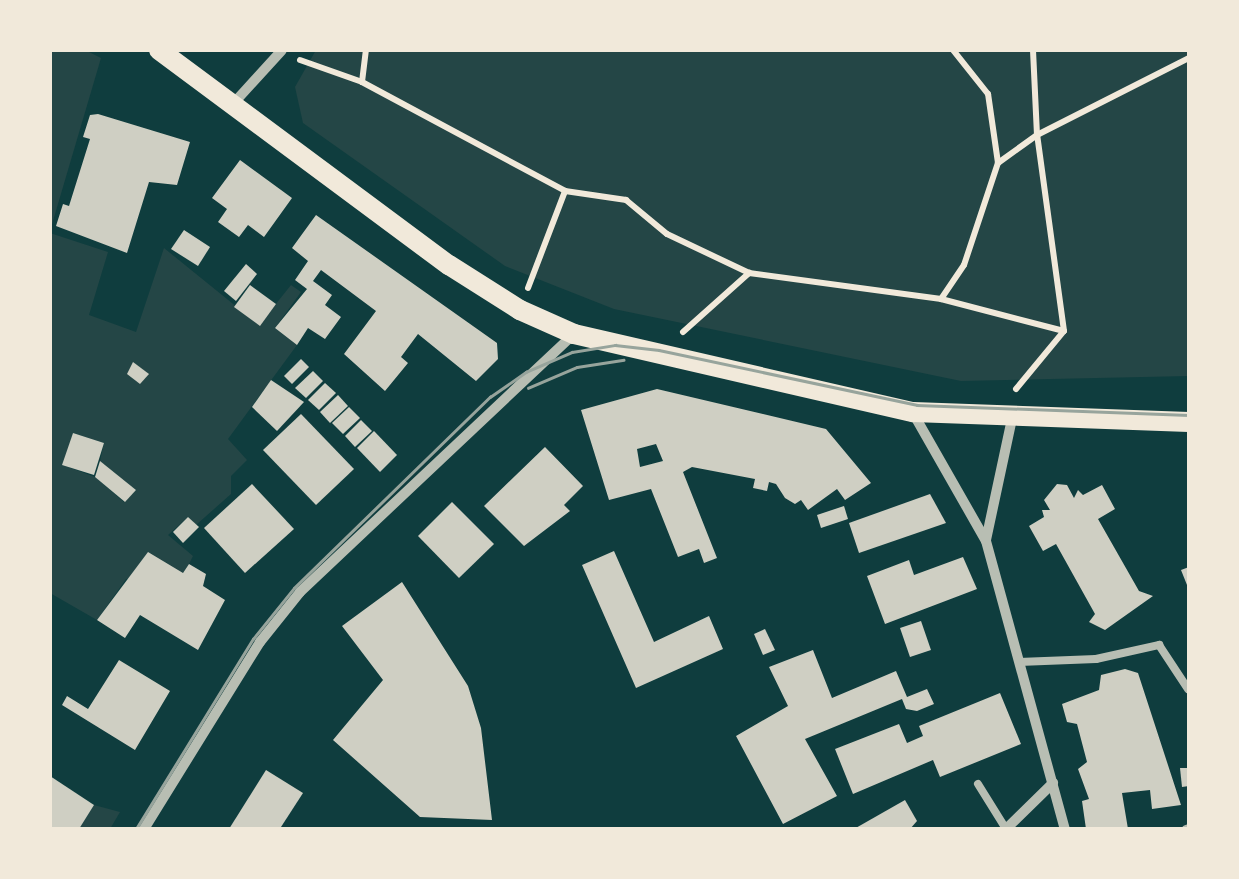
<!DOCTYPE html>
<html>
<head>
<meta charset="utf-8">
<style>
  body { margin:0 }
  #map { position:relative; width:1239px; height:879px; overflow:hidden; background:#0f3d3e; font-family:"Public Sans",sans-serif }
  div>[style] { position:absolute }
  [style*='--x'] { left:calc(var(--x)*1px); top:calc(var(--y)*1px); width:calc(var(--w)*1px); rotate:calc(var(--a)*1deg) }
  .green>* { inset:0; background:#244646 }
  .building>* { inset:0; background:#cfcfc3 }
  .path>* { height:6px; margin:-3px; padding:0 3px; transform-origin:3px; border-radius:3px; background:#f1e9da }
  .service>* { height:8px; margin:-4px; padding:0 4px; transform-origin:4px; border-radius:4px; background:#b8beb3 }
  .minor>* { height:10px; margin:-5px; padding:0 5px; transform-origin:5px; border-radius:5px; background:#b8beb3 }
  .secondary>* { height:20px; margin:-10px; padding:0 10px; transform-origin:10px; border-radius:10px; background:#f1e9da }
  .tram>* { height:2.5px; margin:-1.25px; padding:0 1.25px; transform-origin:1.25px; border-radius:1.25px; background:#97a49c }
  span { translate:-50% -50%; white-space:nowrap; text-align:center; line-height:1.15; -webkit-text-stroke:10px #f1e9da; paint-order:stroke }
  .frame { position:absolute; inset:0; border:52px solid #f1e9da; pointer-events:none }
</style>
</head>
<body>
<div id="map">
  <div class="green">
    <i style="clip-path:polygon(50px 50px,85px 50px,101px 58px,50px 231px)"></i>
    <i style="clip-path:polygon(316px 50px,1189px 50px,1189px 376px,961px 381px,614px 309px,505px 266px,303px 123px,295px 87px)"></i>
    <i style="clip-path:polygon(evenodd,50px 233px,108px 252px,89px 315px,136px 332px,164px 248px,259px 325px,291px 285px,301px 292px,275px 328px,297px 345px,228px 439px,247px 460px,231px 476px,231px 494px,196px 525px,188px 517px,168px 535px,193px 556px,189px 564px,183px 573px,126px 579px,97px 620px,50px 593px,50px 233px,73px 433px,104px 443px,100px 461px,136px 490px,124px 502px,95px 477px,63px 465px,73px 433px)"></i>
    <i style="clip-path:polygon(94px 805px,120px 812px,110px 829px,79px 829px)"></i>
  </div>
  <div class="building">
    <i style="clip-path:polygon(98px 114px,190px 142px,177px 185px,149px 182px,127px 253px,56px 226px,63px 204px,69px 206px,90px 139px,83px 137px,90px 115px)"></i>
    <i style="clip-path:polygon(240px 160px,292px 198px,264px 237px,248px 225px,239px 237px,218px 222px,227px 209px,212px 198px)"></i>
    <i style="clip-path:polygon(316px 215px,497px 343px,498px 359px,476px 381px,418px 334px,401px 357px,408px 363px,385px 391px,344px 354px,376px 311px,321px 270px,313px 281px,332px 295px,325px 305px,341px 317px,325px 339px,308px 328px,297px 345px,275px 328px,307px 289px,295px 280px,308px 261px,292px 248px)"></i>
    <i style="clip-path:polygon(184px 230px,210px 247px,198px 266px,171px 249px)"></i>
    <i style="clip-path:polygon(246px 264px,257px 274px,236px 301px,224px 291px)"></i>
    <i style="clip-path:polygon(250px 285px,276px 304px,260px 326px,234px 307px)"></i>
    <i style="clip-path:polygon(301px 359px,309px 367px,292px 384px,284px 376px)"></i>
    <i style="clip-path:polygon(133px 362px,149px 374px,140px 384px,127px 374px)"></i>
    <i style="clip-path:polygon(313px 371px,323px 381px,306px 398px,295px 388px)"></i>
    <i style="clip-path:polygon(271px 380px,304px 402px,277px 431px,252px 407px)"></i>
    <i style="clip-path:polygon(325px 383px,336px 393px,319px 410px,308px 400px)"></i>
    <i style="clip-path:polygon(evenodd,657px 389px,826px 429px,871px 483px,845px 500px,837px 489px,808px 510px,801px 500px,795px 504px,785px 498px,776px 484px,769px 482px,767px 491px,753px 488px,755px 479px,692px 467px,683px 472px,717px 558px,704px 563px,699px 549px,678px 557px,651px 489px,609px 500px,581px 410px,657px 389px,656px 444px,663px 461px,640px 467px,637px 449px,656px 444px)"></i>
    <i style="clip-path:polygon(338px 395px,348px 406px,330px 423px,320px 412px)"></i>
    <i style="clip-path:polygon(349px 407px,360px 418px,343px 434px,332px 423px)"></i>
    <i style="clip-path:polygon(301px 414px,354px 469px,316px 505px,263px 450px)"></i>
    <i style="clip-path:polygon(361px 420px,372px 431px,355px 447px,345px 436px)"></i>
    <i style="clip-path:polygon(374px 431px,397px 455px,380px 472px,357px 448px)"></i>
    <i style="clip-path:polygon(73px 433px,104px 443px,94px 475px,62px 465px)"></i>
    <i style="clip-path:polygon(545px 447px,583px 486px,564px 505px,570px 511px,524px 546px,484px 506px)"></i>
    <i style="clip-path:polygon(100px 461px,136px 490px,125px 502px,95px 477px)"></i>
    <i style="clip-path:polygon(252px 484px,294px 529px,245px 573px,204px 528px)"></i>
    <i style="clip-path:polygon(1057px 484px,1067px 485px,1074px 498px,1078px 490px,1083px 495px,1102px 485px,1115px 509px,1098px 519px,1139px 591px,1153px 596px,1105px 630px,1089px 622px,1095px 614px,1056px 544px,1043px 551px,1029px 526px,1044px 517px,1042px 510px,1050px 510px,1044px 500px)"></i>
    <i style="clip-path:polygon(930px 494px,946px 523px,859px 553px,849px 523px)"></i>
    <i style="clip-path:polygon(452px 502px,494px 544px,459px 578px,418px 536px)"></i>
    <i style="clip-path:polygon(844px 506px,848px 519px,821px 528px,817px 515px)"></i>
    <i style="clip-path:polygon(188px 517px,199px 527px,183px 543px,173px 532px)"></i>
    <i style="clip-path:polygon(614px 551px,654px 642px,709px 616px,723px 649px,636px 688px,582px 565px)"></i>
    <i style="clip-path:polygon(148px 552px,183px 573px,189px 564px,206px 574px,203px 586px,225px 600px,198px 650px,140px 615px,125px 638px,97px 620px)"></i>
    <i style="clip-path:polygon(963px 557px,977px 589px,885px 624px,867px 576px,909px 560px,914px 575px)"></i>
    <i style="clip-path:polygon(1189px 567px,1189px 590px,1181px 570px)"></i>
    <i style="clip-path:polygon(402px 582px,468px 686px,481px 728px,492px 820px,420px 817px,333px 740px,383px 680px,342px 626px)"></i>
    <i style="clip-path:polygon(921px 621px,931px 650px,910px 657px,900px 628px)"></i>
    <i style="clip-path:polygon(765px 629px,775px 650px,763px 655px,754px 634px)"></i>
    <i style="clip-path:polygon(813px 650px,832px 698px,896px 671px,907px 697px,927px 689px,934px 704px,917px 711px,906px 709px,902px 699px,805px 739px,837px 796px,783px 824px,736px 736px,788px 706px,769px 667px)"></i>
    <i style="clip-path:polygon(119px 660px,170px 691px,135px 750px,62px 705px,67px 696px,88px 709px)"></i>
    <i style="clip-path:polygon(1125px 669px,1138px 673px,1181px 805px,1152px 809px,1150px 790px,1122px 793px,1128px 829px,1086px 829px,1082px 801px,1089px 799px,1078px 769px,1087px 762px,1077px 724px,1067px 722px,1062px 704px,1099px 690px,1101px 675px)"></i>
    <i style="clip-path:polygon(1000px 693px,1021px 744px,940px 777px,933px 760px,853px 794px,835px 749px,899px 724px,907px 743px,923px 736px,919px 726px)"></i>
    <i style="clip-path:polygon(1180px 768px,1189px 768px,1189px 786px,1182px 787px)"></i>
    <i style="clip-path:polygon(266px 770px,303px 793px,281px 827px,229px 829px)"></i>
    <i style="clip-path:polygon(50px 776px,94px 805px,79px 829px,50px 829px)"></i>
    <i style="clip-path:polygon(905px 800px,917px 821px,910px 829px,854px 829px)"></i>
  </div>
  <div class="path">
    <i style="--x:300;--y:60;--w:66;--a:19.5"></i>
    <i style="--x:362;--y:82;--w:230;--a:28.2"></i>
    <i style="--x:565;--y:191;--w:62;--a:8.4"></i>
    <i style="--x:626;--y:200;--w:53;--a:39.7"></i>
    <i style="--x:667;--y:234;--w:91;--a:25.4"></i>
    <i style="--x:749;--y:273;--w:194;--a:7.7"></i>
    <i style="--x:941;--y:299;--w:127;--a:14.6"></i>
    <i style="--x:362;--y:82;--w:32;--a:-83"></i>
    <i style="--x:998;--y:163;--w:48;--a:-35.7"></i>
    <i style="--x:1037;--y:135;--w:170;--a:-26.9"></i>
    <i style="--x:528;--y:288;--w:104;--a:-69.1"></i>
    <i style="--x:941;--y:299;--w:41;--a:-55.9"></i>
    <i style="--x:964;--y:265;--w:108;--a:-71.6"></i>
    <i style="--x:998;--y:163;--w:70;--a:-98.2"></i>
    <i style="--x:988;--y:94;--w:56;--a:-128.5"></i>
    <i style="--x:683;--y:332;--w:89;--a:-41.8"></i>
    <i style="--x:1016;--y:389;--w:75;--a:-50.4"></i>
    <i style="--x:1064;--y:331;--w:198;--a:-97.8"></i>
    <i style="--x:1037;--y:135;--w:85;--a:-92.7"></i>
  </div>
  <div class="service">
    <i style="--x:1019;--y:662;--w:77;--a:-2.2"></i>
    <i style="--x:1096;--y:659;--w:65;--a:-12.5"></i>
    <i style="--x:1159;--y:645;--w:53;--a:56.6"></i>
    <i style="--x:978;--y:784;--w:53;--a:58.1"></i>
    <i style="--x:1186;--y:829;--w:3;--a:-18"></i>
  </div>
  <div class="minor">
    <i style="--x:232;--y:105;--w:74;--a:-47.7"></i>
    <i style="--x:913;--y:413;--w:147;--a:60.3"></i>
    <i style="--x:986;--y:541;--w:299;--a:74.7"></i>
    <i style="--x:986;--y:540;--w:124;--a:-77.9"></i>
    <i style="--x:144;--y:829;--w:220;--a:-58.2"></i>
    <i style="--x:260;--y:642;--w:64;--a:-51.3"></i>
    <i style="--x:300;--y:592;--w:375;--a:-43.3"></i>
    <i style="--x:1006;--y:829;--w:66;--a:-44.4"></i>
  </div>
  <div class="secondary">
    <i style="--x:159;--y:50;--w:361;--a:36.6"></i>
    <i style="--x:449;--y:265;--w:84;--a:32.4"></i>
    <i style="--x:520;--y:310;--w:59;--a:24"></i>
    <i style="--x:574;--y:334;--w:348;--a:13"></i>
    <i style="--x:913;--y:412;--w:276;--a:2.1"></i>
  </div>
  <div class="tram">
    <i style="--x:528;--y:388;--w:53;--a:-23.2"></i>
    <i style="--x:577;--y:367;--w:47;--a:-8.7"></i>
    <i style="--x:136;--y:829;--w:223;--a:-58.4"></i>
    <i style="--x:253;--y:639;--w:65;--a:-51.2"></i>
    <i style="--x:294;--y:588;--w:274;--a:-44.3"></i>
    <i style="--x:490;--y:397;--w:44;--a:-34.8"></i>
    <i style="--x:526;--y:372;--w:50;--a:-23.5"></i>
    <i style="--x:572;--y:352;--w:44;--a:-9.2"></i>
    <i style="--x:615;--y:345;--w:44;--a:6.5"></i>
    <i style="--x:659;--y:350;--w:264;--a:12"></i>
    <i style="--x:917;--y:405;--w:272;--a:2.1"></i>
  </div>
  <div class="frame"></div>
</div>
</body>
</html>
